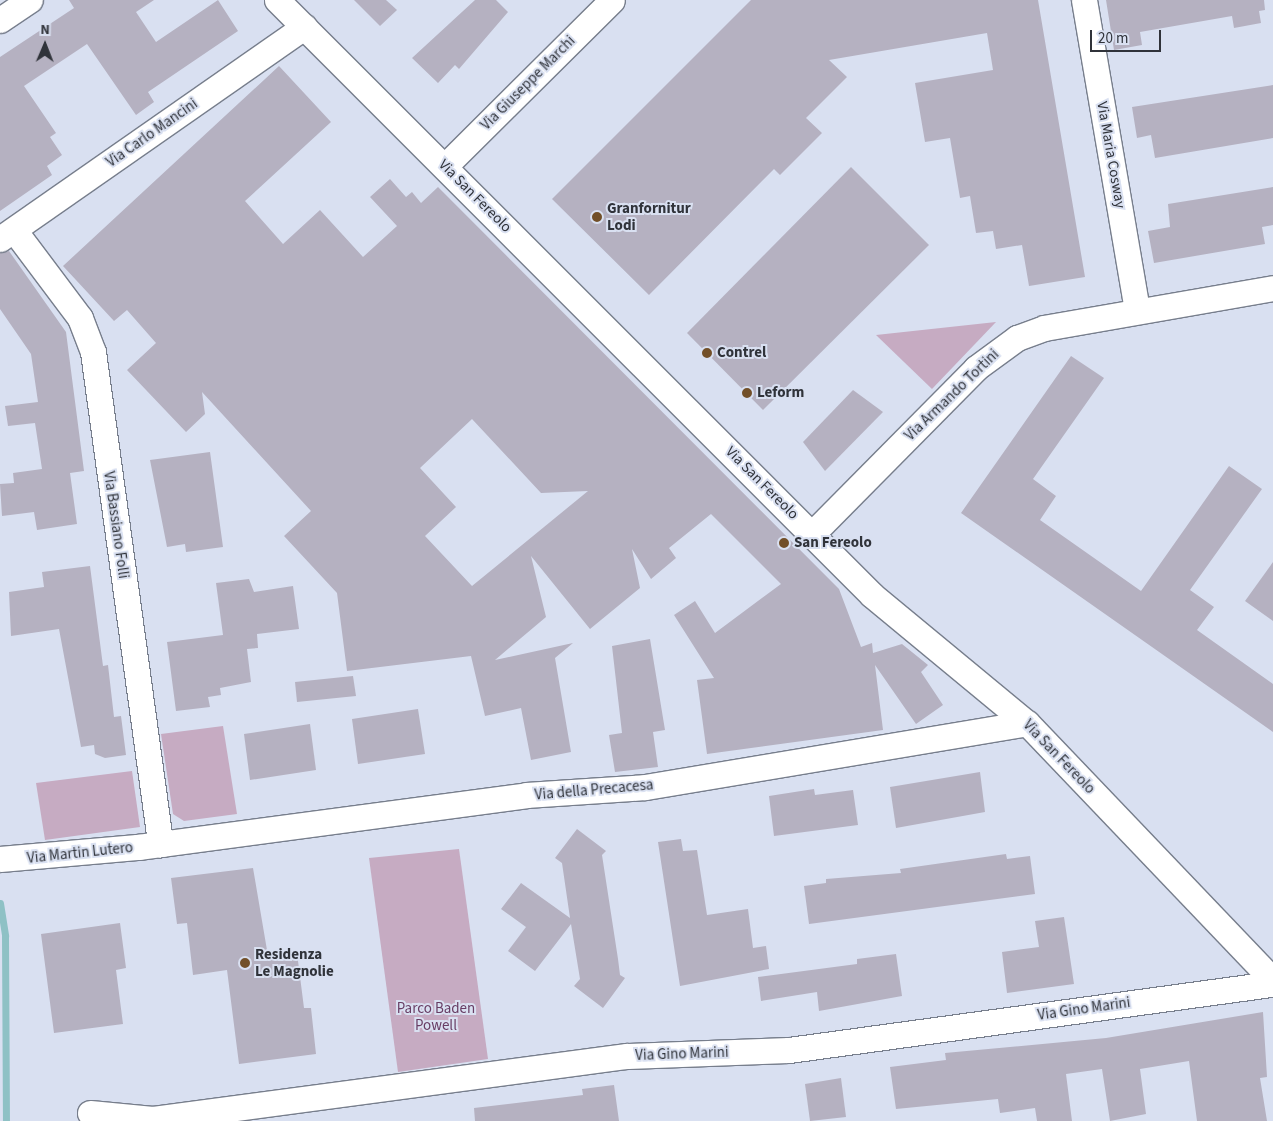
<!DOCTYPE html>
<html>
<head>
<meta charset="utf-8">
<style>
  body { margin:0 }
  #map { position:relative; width:1273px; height:1121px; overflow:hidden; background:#d9e0f1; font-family:"Source Sans 3",sans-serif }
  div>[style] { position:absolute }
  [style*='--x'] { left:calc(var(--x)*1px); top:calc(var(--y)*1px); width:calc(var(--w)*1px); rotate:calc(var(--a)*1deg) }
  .green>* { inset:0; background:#c6abc2 }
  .stream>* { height:7px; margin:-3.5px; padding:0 3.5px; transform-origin:3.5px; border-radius:3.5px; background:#8ec1c5 }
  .building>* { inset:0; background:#b5b1c1 }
  .roads { filter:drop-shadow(1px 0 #777e8c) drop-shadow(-1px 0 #777e8c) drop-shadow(0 1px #777e8c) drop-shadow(0 -1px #777e8c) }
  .minor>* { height:25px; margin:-12.5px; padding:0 12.5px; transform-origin:12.5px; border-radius:12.5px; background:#fff }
  .dots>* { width:14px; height:14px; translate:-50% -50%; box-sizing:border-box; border:2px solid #d9e0f1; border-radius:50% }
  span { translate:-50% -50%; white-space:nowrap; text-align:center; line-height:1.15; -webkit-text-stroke:4px #d9e0f1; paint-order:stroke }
  .street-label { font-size:15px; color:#30333a }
  .poi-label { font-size:15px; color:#30333a; font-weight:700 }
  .left { translate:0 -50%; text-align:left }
  .park-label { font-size:15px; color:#683d64 }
  .north { position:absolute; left:20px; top:20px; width:50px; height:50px; -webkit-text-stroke:4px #d9e0f1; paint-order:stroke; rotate:1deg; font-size:14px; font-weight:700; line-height:20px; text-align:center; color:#30333a }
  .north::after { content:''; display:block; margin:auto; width:18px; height:22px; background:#30333a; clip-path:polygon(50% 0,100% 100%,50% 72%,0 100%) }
  .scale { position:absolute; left:1090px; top:30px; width:71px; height:22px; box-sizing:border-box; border:2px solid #30333a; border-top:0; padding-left:6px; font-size:15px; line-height:18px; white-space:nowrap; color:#30333a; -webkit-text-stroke:4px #d9e0f1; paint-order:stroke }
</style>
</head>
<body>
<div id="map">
  <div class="green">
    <i style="clip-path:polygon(996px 322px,932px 389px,876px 335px)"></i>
    <i style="clip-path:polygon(223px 726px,237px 814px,184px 821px,173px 814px,161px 734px)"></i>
    <i style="clip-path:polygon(132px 771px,140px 827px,45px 840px,36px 783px)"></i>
    <i style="clip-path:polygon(459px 849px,488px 1059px,398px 1072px,369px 858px)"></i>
  </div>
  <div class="stream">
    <i style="--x:0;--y:903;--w:33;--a:81"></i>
    <i style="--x:5;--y:936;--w:185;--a:89.7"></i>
  </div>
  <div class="building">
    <i style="clip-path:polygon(69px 0,154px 0,136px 12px,156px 42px,218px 0,238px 31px,148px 92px,154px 102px,136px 115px,87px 44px,24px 86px,56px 133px,50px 137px,62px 155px,47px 166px,52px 175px,0 211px,0 57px,74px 8px)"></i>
    <i style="clip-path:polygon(354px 0,386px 0,397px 10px,380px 26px)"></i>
    <i style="clip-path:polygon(475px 0,496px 0,508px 12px,459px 69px,455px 65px,438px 83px,412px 58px)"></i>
    <i style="clip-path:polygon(751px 0,1038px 0,1085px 277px,1029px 286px,1022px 245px,996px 249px,993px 231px,976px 233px,970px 196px,960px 198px,950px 138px,925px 142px,915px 83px,993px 70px,987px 33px,829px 60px,847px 77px,806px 118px,822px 133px,780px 175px,774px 169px,649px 295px,552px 199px)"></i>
    <i style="clip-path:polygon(1106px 0,1264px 0,1265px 10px,1259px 11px,1261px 23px,1234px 28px,1232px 16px,1140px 32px,1142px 45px,1114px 50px)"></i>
    <i style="clip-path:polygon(evenodd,279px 66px,331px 122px,245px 201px,283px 244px,320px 210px,363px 257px,397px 226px,370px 197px,390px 179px,406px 197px,412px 192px,421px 203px,438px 187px,839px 589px,861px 647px,872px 643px,873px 653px,902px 644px,928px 665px,921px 672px,943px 705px,916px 724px,875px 665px,883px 730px,707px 754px,697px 680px,714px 678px,674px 615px,695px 601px,715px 633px,781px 584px,711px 514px,669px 548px,676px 558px,651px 579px,632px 549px,640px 588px,590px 629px,531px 556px,546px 617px,495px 660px,573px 643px,555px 658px,571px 752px,531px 760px,521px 708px,485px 716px,471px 656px,347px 671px,337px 593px,284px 536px,311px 511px,202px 392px,205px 414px,186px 432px,127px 370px,156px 343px,127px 310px,114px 321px,63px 266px,279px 66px,472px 419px,541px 493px,588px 491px,472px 586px,425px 536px,456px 507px,420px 468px,472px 419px)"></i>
    <i style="clip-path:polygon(1273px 85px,1273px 138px,1155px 158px,1151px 135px,1137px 138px,1132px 107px)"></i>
    <i style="clip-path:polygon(851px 167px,929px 245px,763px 410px,687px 333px)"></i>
    <i style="clip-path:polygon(1273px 187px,1273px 225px,1262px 227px,1265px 244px,1154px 263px,1148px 231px,1170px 227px,1168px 204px)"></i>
    <i style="clip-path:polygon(9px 251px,66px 332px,84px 471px,70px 473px,77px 524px,37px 530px,34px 512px,2px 516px,0 484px,14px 483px,13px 473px,42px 469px,35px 423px,8px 426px,5px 406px,38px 402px,31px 354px,0 309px,0 253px)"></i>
    <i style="clip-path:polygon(1071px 356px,1104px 378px,1033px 479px,1056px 496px,1040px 520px,1141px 591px,1229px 466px,1262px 489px,1190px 590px,1214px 607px,1197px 630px,1273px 684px,1273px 732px,961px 513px)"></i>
    <i style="clip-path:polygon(853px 390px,883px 412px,825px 471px,803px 442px)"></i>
    <i style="clip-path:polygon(210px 452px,223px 547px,186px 552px,185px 544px,167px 547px,150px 460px)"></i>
    <i style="clip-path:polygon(1273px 562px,1273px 621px,1245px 601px)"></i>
    <i style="clip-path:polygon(90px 566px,103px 666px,108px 665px,114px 717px,121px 716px,126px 755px,105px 758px,95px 754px,94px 745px,81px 747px,59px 629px,11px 636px,9px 592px,44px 587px,42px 572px)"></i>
    <i style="clip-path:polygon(249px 579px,254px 592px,293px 586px,299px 629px,257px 634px,258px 648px,247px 649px,251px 682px,220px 688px,221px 695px,208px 697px,210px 707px,176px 711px,167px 642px,223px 635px,216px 583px)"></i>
    <i style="clip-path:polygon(650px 639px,665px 730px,653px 732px,658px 767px,615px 772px,609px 735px,622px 733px,612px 646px)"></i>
    <i style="clip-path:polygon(353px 676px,356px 696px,297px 702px,295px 682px)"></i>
    <i style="clip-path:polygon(418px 709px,425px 754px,358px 764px,352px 719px)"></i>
    <i style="clip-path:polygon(310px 724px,316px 770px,250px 780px,244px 734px)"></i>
    <i style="clip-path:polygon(980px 772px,985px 812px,896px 828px,890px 787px)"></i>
    <i style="clip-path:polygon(814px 789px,815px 795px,853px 790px,858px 825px,774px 836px,769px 796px)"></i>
    <i style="clip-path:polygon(577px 829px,606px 851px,602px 855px,618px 959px,620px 975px,625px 978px,603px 1008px,574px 986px,580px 979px,571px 924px,535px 971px,508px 951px,526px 927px,501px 909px,521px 883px,570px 918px,562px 863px,555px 858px)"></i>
    <i style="clip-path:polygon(681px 839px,683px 851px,697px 850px,707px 915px,748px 909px,753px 948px,766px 946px,769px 969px,680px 986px,658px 842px)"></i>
    <i style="clip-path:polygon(1006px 854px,1007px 859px,1030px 856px,1035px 894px,809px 924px,804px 886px,826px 883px,826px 879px,901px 873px,900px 869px)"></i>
    <i style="clip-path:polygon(253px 868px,268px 956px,297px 953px,304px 1008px,311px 1008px,316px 1054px,239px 1064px,227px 970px,193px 975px,187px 923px,177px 924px,171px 878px)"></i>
    <i style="clip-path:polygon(1064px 917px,1074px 984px,1007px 993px,1002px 952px,1039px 947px,1035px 921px)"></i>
    <i style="clip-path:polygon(120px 923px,126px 968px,116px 970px,123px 1024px,54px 1033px,41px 934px)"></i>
    <i style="clip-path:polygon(896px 954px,902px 996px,819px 1011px,817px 992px,761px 1001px,758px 977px,857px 964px,857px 959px)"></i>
    <i style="clip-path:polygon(1263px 1012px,1267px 1077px,1260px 1078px,1267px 1121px,1197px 1121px,1189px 1061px,1140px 1069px,1146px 1114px,1110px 1121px,1102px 1069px,1066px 1074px,1072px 1121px,1037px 1121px,1035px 1108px,1000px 1113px,998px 1099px,896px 1109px,890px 1067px,946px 1060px,945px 1053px,1106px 1038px)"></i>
    <i style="clip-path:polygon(841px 1078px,846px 1117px,810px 1121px,805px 1084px)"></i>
    <i style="clip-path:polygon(614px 1085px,619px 1121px,475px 1121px,474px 1108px,583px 1095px,582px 1089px)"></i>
  </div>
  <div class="roads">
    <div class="minor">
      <i style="--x:277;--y:0;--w:841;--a:45"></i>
      <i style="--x:872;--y:595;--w:201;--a:39.6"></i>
      <i style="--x:1027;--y:723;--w:356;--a:46.3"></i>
      <i style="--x:1084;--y:0;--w:315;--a:80.3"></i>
      <i style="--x:0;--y:20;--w:36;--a:-34"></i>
      <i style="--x:445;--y:166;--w:235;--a:-44.8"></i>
      <i style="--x:14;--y:230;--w:110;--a:53.1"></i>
      <i style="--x:80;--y:318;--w:36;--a:69"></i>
      <i style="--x:93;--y:352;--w:497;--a:82.2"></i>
      <i style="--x:0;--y:239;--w:371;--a:-34.9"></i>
      <i style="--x:812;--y:534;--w:233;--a:-45.3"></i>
      <i style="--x:976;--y:368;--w:51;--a:-36.2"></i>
      <i style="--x:1017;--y:338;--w:29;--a:-20"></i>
      <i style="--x:1044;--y:328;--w:232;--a:-9.9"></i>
      <i style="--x:0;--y:859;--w:139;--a:-5"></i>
      <i style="--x:138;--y:847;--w:391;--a:-7.6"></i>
      <i style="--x:526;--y:795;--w:119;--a:-3.8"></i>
      <i style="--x:645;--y:787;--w:387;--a:-9.5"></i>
      <i style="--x:90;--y:1113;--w:63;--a:5.4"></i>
      <i style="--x:153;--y:1119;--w:478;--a:-7.6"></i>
      <i style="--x:627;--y:1056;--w:162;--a:-2.1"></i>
      <i style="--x:789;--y:1050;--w:488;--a:-7.8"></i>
    </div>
  </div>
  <div class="dots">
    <i style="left:597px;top:217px;background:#724f28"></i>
    <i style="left:707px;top:353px;background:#724f28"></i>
    <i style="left:747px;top:393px;background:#724f28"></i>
    <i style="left:784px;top:543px;background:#724f28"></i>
    <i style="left:245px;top:963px;background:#724f28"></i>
  </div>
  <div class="street-label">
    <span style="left:528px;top:83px;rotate:-45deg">Via Giuseppe Marchi</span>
    <span style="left:152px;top:133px;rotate:-35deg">Via Carlo Mancini</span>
    <span style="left:1111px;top:155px;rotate:80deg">Via Maria Cosway</span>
    <span style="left:475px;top:196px;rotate:45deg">Via San Fereolo</span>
    <span style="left:952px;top:395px;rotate:-44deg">Via Armando Tortini</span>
    <span style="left:762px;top:483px;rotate:45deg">Via San Fereolo</span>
    <span style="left:116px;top:525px;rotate:82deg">Via Bassiano Folli</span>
    <span style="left:1059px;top:757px;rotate:46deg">Via San Fereolo</span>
    <span style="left:594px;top:790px;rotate:-5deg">Via della Precacesa</span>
    <span style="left:80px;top:853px;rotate:-6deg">Via Martin Lutero</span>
    <span style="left:1084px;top:1009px;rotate:-8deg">Via Gino Marini</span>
    <span style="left:682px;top:1054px;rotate:-2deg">Via Gino Marini</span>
  </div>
  <div class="poi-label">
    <span class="left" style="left:607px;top:217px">Granfornitur<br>Lodi</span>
    <span class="left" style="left:717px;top:353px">Contrel</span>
    <span class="left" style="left:757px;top:393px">Leform</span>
    <span class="left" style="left:794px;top:543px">San Fereolo</span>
    <span class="left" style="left:255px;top:963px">Residenza<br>Le Magnolie</span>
  </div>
  <div class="park-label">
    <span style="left:436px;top:1017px">Parco Baden<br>Powell</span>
  </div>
  <div class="north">N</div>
  <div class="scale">20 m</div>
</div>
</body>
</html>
